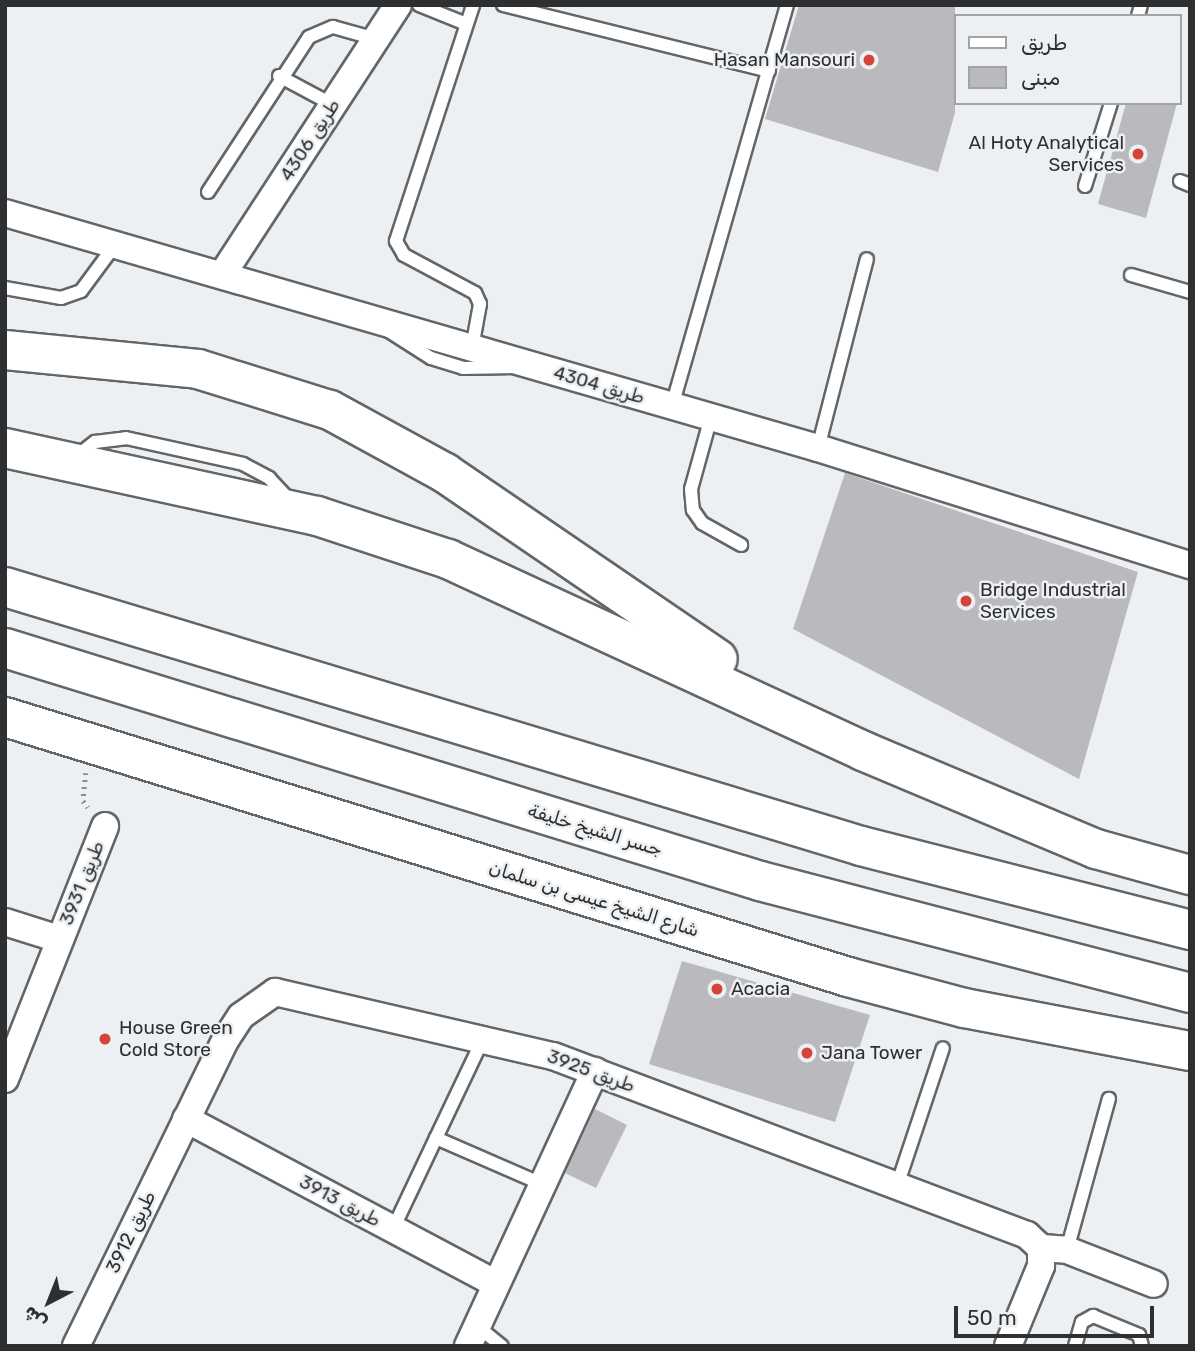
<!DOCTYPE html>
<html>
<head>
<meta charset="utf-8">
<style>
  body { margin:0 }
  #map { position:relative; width:1195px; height:1351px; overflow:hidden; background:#edf0f3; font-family:Rubik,Vazirmatn,sans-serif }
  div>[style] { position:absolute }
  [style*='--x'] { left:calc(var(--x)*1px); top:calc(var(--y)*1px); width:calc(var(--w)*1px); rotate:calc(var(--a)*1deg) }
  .building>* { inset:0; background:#bababe }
  .path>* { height:4.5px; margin-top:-2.25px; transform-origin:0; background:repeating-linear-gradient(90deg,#888a8c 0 2px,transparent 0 7px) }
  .roads { filter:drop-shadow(2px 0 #636668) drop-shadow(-2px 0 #636668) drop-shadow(0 2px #636668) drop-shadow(0 -2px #636668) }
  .lane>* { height:12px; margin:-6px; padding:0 6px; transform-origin:6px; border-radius:6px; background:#fff }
  .street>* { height:26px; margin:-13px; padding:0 13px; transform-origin:13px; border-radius:13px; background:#fff }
  .highway>* { height:38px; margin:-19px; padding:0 19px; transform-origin:19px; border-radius:19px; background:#fff }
  .dots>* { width:19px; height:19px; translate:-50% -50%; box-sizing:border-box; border:4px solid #edf0f3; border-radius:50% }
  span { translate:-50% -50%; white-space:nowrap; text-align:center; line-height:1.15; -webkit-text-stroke:5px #edf0f3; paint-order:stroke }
  .poi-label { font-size:19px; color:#2e2f30 }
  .right { translate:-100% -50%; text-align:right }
  .left { translate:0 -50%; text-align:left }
  .street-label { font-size:19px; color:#2e2f30 }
  .frame { position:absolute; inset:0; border:7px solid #2e2f30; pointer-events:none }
  .legend { position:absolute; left:954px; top:14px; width:228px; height:91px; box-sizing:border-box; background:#edf0f3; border:2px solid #a1a3a5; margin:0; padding:9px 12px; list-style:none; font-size:21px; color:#2e2f30 }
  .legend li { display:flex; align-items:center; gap:14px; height:35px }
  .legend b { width:35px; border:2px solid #a1a3a5 }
  .north { position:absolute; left:14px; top:1267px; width:70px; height:70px; -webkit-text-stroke:5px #edf0f3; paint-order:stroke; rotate:222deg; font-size:19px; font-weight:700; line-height:28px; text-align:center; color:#2e2f30 }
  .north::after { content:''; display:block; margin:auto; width:24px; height:32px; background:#2e2f30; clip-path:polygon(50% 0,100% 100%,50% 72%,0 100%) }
  .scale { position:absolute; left:954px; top:1306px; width:200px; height:32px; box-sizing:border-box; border:4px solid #2e2f30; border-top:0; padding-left:9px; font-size:21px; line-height:24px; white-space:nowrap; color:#2e2f30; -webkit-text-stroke:5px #edf0f3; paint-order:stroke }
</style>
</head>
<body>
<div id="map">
  <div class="building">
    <i style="clip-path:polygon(799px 5px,955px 5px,955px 113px,938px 172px,765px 119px)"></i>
    <i style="clip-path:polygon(1126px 103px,1177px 103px,1146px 218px,1098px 204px)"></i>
    <i style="clip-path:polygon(845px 473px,1138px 572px,1079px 779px,793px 629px)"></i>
    <i style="clip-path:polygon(682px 961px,870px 1015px,835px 1122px,649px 1064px)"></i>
    <i style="clip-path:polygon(595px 1109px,627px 1125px,596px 1188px,565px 1173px)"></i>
  </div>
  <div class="path">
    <i style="--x:86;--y:773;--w:28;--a:96"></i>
    <i style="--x:83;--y:801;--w:8;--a:50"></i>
  </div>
  <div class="roads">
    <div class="lane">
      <i style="--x:419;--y:5;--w:48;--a:21.8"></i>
      <i style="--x:503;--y:5;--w:274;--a:13.9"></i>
      <i style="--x:1138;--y:16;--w:11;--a:-75"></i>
      <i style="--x:279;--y:76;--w:61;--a:28.2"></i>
      <i style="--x:1180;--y:181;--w:11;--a:22"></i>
      <i style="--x:1085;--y:186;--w:87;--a:-72.6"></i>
      <i style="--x:208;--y:192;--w:185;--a:-56.9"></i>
      <i style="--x:309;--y:37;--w:26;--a:-23"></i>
      <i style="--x:333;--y:27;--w:45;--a:15.6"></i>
      <i style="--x:1131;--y:275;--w:61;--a:16.1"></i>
      <i style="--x:5;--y:288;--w:57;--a:10.1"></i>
      <i style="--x:61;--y:298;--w:21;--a:-19"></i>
      <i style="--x:81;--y:291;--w:57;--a:-53.5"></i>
      <i style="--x:387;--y:330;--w:52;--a:32.5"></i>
      <i style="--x:431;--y:358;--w:34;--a:17"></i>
      <i style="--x:463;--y:368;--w:53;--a:-1.1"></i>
      <i style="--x:472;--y:348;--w:45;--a:-79.7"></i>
      <i style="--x:480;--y:304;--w:12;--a:-114"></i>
      <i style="--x:475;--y:293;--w:81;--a:-151.8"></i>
      <i style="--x:404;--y:255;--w:16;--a:-120"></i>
      <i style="--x:396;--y:241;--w:248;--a:-71.9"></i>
      <i style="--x:672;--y:406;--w:417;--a:-74"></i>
      <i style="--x:711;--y:417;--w:75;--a:105.5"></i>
      <i style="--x:691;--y:489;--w:21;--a:85"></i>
      <i style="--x:693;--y:510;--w:16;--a:55"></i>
      <i style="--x:702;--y:523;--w:45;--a:29.4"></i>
      <i style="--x:818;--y:448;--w:195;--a:-75.5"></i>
      <i style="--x:77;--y:456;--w:23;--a:-38"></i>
      <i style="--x:95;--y:442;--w:31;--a:-7"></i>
      <i style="--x:126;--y:438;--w:120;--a:12.5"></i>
      <i style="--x:243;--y:464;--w:30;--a:28"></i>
      <i style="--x:269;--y:478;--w:33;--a:47"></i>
      <i style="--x:483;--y:1039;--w:110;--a:115.4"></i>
      <i style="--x:436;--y:1138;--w:116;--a:23.5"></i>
      <i style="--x:897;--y:1186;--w:145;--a:-71.6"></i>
      <i style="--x:393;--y:1229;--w:101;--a:-64.7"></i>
      <i style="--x:1067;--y:1250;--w:157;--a:-74.5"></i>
      <i style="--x:477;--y:1326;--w:32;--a:39"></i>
      <i style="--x:1075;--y:1346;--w:25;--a:-74"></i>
      <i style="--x:1082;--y:1322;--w:13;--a:-29"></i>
      <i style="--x:1093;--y:1316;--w:50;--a:22.4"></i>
      <i style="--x:1139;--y:1335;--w:11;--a:75"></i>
    </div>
    <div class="street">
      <i style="--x:5;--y:213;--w:846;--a:16.12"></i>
      <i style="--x:818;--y:448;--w:390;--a:17.5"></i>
      <i style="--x:222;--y:275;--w:322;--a:-56.9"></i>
      <i style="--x:5;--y:922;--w:57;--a:17.5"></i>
      <i style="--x:5;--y:1079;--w:272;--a:-68.4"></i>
      <i style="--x:186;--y:1119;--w:350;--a:28"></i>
      <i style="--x:76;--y:1346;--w:342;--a:-64"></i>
      <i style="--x:226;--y:1039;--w:27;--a:-57"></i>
      <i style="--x:241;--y:1016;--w:42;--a:-35.2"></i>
      <i style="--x:275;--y:992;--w:285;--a:13"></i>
      <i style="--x:553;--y:1056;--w:507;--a:20.69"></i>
      <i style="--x:1027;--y:1235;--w:19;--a:43"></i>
      <i style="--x:1041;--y:1248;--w:26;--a:4"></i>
      <i style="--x:1067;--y:1250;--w:93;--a:21.3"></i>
      <i style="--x:468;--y:1346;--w:303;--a:-65.2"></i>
      <i style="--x:1008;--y:1346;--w:87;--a:-67.6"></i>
      <i style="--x:1041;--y:1266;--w:18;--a:-90"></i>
    </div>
    <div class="highway">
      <i style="--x:5;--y:350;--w:194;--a:5.6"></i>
      <i style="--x:198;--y:369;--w:138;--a:17.3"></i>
      <i style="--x:330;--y:410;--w:131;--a:28.7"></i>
      <i style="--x:445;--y:473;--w:330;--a:34.3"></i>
      <i style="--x:5;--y:448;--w:319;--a:12.3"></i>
      <i style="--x:317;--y:516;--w:138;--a:18.2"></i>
      <i style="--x:448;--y:559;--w:457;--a:24.8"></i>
      <i style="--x:863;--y:751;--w:253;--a:22.8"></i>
      <i style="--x:1096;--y:849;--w:98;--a:15.5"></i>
      <i style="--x:5;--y:587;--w:894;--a:16.83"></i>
      <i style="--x:861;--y:846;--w:340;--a:14.3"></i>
      <i style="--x:5;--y:648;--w:790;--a:17.15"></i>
      <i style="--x:760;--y:881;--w:444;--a:14.6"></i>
      <i style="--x:5;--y:717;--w:882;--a:17.14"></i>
      <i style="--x:848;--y:977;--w:120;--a:15"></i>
      <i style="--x:964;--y:1008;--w:230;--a:10.8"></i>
    </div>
  </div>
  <div class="dots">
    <i style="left:869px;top:60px;background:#d3453b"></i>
    <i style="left:1138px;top:154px;background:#d3453b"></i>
    <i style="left:966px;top:601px;background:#d3453b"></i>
    <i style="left:717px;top:989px;background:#d3453b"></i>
    <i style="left:105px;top:1039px;background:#d3453b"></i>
    <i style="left:807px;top:1053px;background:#d3453b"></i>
  </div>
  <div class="poi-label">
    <span class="right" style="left:855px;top:60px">Hasan Mansouri</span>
    <span class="right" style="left:1124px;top:154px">Al Hoty Analytical<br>Services</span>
    <span class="left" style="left:980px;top:601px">Bridge Industrial<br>Services</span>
    <span class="left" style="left:731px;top:989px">Acacia</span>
    <span class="left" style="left:119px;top:1039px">House Green<br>Cold Store</span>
    <span class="left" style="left:821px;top:1053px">Jana Tower</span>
  </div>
  <div class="street-label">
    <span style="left:310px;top:140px;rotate:-57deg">طريق 4306</span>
    <span style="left:599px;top:385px;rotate:16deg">طريق 4304</span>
    <span style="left:595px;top:830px;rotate:17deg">جسر الشيخ خليفة</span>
    <span style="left:82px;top:883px;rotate:-68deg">طريق 3931</span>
    <span style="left:594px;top:899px;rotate:17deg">شارع الشيخ عيسى بن سلمان</span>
    <span style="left:591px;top:1071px;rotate:20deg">طريق 3925</span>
    <span style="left:340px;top:1201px;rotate:28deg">طريق 3913</span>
    <span style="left:131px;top:1232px;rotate:-64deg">طريق 3912</span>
  </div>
  <div class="frame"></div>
  <ul class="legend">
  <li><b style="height:9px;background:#fff"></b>طريق</li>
  <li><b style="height:19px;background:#bababe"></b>مبنى</li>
  </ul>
  <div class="north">ش</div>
  <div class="scale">50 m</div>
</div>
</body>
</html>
